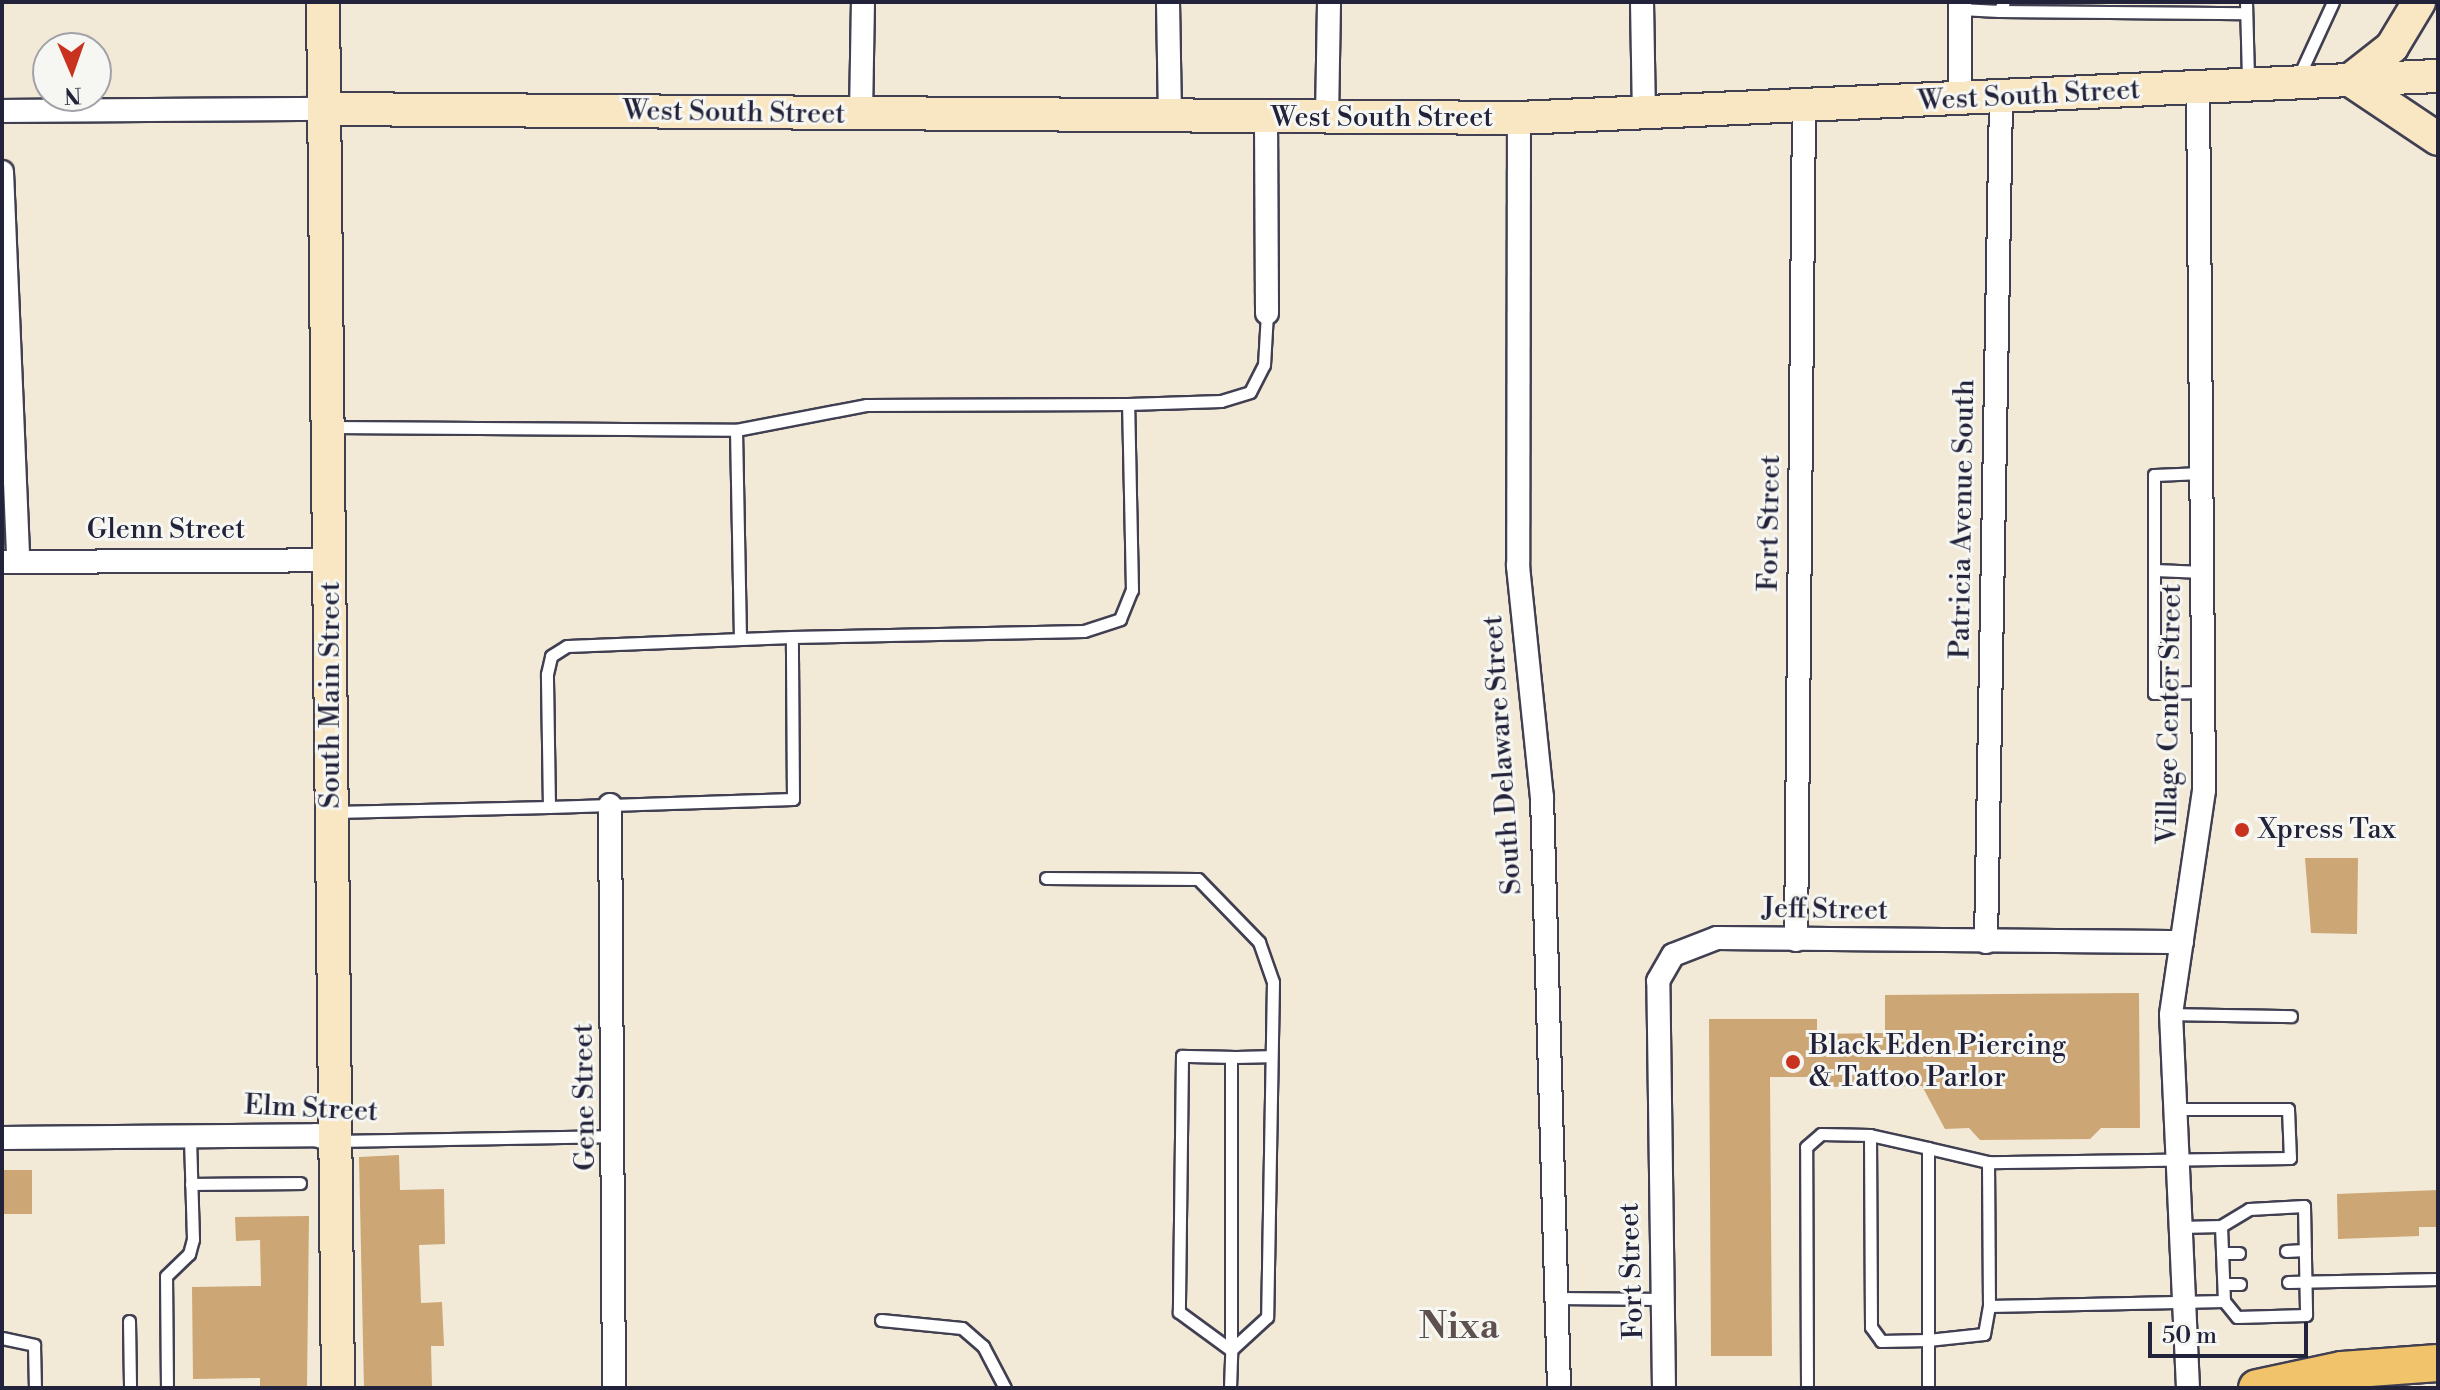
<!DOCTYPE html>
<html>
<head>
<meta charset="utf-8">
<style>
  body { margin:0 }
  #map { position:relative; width:2440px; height:1390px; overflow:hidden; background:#f2ead7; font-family:"Libre Bodoni",serif }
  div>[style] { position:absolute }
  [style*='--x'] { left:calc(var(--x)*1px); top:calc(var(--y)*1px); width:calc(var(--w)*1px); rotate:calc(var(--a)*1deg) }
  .building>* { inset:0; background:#cca675 }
  .roads { filter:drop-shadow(2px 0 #414052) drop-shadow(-2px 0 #414052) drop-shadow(0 2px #414052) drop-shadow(0 -2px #414052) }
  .lane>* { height:11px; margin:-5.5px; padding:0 5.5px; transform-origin:5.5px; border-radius:5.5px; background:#fff }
  .street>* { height:22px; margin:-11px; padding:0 11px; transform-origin:11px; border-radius:11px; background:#fff }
  .secondary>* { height:32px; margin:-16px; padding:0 16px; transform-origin:16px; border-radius:16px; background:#f9e7c3 }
  .primary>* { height:36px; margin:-18px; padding:0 18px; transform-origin:18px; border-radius:18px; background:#f1c36a }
  .dots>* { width:22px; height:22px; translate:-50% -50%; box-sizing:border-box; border:4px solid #f6f6f2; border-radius:50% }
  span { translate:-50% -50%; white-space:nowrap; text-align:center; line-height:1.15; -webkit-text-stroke:6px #f6f6f2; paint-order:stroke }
  .street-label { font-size:28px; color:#22223b }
  .poi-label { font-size:28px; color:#22223b }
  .left { translate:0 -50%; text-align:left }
  .district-label { font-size:36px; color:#5e504f; font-weight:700 }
  .frame { position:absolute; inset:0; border:4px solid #22223b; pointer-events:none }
  .north { position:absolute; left:32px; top:32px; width:80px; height:80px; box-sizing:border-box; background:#f6f6f2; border:2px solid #a1a1a9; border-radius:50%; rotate:178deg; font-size:22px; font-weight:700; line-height:32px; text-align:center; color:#22223b }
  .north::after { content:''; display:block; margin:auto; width:28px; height:36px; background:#c8321e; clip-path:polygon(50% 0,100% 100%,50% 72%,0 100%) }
  .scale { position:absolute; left:2148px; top:1322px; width:160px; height:36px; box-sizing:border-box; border:4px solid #22223b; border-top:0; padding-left:10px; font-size:24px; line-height:28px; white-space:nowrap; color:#22223b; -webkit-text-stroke:6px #f6f6f2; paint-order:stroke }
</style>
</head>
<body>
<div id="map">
  <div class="building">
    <i style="clip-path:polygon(2305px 858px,2358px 858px,2357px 934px,2311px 933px)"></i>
    <i style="clip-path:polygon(2139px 993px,2140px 1128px,2101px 1128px,2090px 1139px,1980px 1140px,1969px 1128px,1945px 1129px,1922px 1086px,1815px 1087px,1815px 1077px,1770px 1077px,1772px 1356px,1711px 1356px,1709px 1019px,1817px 1019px,1817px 1034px,1885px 1033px,1885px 995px)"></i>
    <i style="clip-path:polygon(399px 1155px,400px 1190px,444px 1189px,445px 1244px,419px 1245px,421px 1303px,442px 1302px,444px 1346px,431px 1346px,432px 1388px,364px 1388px,359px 1157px)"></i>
    <i style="clip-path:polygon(2px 1170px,32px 1170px,32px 1214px,2px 1214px)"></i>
    <i style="clip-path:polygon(2438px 1190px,2438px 1227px,2419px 1227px,2419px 1236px,2338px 1239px,2337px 1194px)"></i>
    <i style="clip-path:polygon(309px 1216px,307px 1388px,260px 1388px,260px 1378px,193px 1379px,192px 1287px,261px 1286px,260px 1240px,236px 1241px,235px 1217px)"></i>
  </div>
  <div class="roads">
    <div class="lane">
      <i style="--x:2246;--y:2;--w:79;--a:88.5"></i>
      <i style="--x:1960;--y:9;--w:39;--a:3"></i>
      <i style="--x:1999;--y:11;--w:10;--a:-61"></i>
      <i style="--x:1999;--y:11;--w:247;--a:0.5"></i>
      <i style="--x:2298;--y:78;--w:84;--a:-65.3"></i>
      <i style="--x:331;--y:427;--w:405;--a:0.4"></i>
      <i style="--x:736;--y:430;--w:132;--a:-10.9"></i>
      <i style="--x:866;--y:405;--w:262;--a:-0.2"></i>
      <i style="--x:736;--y:430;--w:209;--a:88.9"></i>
      <i style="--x:2202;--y:473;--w:48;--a:177.6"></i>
      <i style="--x:2154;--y:475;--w:218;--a:90"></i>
      <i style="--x:2154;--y:693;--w:50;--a:-1.1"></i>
      <i style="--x:2155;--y:570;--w:48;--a:2.4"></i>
      <i style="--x:549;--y:807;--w:244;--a:-1.9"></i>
      <i style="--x:793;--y:799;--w:162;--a:-90.4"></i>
      <i style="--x:792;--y:637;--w:292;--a:-1.2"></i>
      <i style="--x:1084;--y:631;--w:38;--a:-18"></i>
      <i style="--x:1120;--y:619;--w:31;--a:-68"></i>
      <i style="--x:1132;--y:590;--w:186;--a:-91.2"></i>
      <i style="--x:1128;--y:404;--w:93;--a:-1.8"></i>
      <i style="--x:1221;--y:401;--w:30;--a:-17"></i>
      <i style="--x:1250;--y:392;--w:30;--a:-63"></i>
      <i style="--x:1264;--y:365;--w:52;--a:-86.7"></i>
      <i style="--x:334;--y:812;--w:215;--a:-1.3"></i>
      <i style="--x:549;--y:807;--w:133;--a:-90.9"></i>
      <i style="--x:547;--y:674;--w:18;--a:-77"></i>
      <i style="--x:551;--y:656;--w:19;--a:-32"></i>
      <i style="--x:567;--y:646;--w:225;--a:-2.3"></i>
      <i style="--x:1046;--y:878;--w:152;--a:0.4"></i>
      <i style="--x:1198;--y:879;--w:88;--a:45.9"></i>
      <i style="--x:1259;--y:942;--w:42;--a:70.7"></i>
      <i style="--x:1273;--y:982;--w:335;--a:91"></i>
      <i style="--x:1267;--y:1317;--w:49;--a:137.5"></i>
      <i style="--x:2171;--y:1014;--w:120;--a:1"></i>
      <i style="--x:1231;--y:1057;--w:40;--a:-1.4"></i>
      <i style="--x:2176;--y:1109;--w:112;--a:0"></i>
      <i style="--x:2288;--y:1109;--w:49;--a:87.7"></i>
      <i style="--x:2290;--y:1158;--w:302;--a:179.2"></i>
      <i style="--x:1988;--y:1162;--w:144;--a:89.6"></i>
      <i style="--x:1989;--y:1306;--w:235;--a:-1.2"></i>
      <i style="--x:2224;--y:1301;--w:75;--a:-92.3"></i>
      <i style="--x:2221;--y:1226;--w:40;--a:178.6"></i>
      <i style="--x:1870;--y:1135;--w:59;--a:12.6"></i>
      <i style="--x:1928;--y:1148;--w:192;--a:90"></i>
      <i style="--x:1928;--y:1340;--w:56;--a:-6.1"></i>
      <i style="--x:1984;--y:1334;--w:28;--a:-80"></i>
      <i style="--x:340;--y:1141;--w:274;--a:-1"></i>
      <i style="--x:1928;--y:1148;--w:62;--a:13.1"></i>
      <i style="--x:191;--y:1184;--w:109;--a:-0.5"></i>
      <i style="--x:2221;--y:1226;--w:33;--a:-31"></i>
      <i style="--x:2249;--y:1209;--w:55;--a:-3.1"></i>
      <i style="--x:2304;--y:1206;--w:109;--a:88.9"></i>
      <i style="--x:2306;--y:1315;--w:69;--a:178.3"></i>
      <i style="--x:2237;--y:1317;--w:21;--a:-129"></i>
      <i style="--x:2286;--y:1251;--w:19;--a:-3"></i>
      <i style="--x:2222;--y:1253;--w:17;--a:0"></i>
      <i style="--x:2288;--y:1282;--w:150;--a:-1.1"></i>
      <i style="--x:2224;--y:1284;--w:16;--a:0"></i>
      <i style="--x:1556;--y:1298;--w:107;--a:0.5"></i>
      <i style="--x:881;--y:1320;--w:81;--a:5.6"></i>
      <i style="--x:962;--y:1328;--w:28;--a:41"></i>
      <i style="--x:983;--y:1346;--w:47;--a:62.4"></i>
      <i style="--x:129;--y:1321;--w:67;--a:89.1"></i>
      <i style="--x:2;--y:1338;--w:33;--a:12"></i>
      <i style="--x:34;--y:1345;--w:43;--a:88.7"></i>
      <i style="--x:167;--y:1388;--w:112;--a:-90.5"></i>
      <i style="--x:166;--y:1276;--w:32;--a:-44"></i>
      <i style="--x:189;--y:1254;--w:16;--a:-75"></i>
      <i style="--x:193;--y:1239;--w:104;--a:-91.7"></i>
      <i style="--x:1230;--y:1388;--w:38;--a:-88"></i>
      <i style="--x:1231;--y:1350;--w:293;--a:-90"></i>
      <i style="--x:1231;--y:1057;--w:49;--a:-178.8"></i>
      <i style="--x:1182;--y:1056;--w:256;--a:90.7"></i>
      <i style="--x:1179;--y:1312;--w:64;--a:36.2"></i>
      <i style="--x:1807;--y:1388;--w:241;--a:-90.2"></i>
      <i style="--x:1806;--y:1147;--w:20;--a:-41"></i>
      <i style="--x:1821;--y:1134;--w:49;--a:1.2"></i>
      <i style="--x:1870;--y:1135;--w:192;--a:89.7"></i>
      <i style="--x:1871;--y:1327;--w:17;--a:54"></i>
      <i style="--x:1881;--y:1341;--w:47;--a:-1.2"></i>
      <i style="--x:1928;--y:1340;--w:48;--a:90"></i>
    </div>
    <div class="street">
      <i style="--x:1168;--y:2;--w:116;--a:89"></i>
      <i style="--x:1642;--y:2;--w:112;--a:89"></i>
      <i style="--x:1960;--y:2;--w:97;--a:90"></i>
      <i style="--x:2;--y:111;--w:323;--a:-0.4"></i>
      <i style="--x:861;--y:115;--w:113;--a:-89"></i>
      <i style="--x:1266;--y:118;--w:195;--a:89.7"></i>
      <i style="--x:1327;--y:118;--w:116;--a:-89"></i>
      <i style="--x:1519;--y:118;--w:448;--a:90.1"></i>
      <i style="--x:1518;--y:566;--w:232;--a:84.1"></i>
      <i style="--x:1542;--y:797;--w:591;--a:88.35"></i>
      <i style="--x:2;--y:172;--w:389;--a:87.6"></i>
      <i style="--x:2;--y:562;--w:329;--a:-0.3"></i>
      <i style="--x:610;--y:805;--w:583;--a:89.61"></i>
      <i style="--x:1796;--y:940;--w:833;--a:-89.45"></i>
      <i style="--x:1986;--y:942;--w:845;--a:-88.98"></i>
      <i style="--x:2;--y:1138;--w:314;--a:-0.5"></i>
      <i style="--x:316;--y:1135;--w:20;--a:18"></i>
      <i style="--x:1664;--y:1388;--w:407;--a:-90.8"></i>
      <i style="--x:1658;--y:981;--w:30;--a:-60"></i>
      <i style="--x:1673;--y:955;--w:47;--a:-21.1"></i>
      <i style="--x:1717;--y:938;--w:465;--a:0.5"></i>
      <i style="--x:2188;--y:1388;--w:374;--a:-92.6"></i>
      <i style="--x:2171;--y:1014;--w:226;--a:-81.6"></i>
      <i style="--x:2204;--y:790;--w:702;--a:-90.49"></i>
    </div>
    <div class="secondary">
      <i style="--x:323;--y:2;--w:1386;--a:89.38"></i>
      <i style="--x:2419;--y:2;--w:52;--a:121"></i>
      <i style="--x:2392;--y:47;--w:53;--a:141.8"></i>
      <i style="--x:2350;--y:80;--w:106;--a:33.8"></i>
      <i style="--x:325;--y:109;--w:1194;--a:0.43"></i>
      <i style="--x:1519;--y:118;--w:920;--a:-2.62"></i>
    </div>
    <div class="primary">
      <i style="--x:2257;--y:1388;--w:87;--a:-12"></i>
      <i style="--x:2342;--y:1370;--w:96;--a:-4.2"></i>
    </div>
  </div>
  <div class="dots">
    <i style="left:2242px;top:830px;background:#c8321e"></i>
    <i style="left:1793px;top:1062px;background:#c8321e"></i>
  </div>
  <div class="street-label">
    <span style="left:2029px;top:96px;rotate:-3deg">West South Street</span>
    <span style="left:734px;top:113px;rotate:1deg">West South Street</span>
    <span style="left:1382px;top:118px">West South Street</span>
    <span style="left:1963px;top:519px;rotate:-89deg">Patricia Avenue South</span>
    <span style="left:1770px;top:523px;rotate:-89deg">Fort Street</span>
    <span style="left:166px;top:530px">Glenn Street</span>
    <span style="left:331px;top:695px;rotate:-90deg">South Main Street</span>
    <span style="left:2170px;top:714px;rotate:-89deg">Village Center Street</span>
    <span style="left:1503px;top:755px;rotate:-94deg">South Delaware Street</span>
    <span style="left:1825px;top:910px;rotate:1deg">Jeff Street</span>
    <span style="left:585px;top:1097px;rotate:-91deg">Gene Street</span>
    <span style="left:311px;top:1109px;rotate:3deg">Elm Street</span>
    <span style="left:1632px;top:1271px;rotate:-92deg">Fort Street</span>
  </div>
  <div class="poi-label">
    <span class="left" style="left:2258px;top:830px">Xpress Tax</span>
    <span class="left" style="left:1809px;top:1062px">Black Eden Piercing<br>&amp; Tattoo Parlor</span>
  </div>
  <div class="district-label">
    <span style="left:1459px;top:1328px">Nixa</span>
  </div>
  <div class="frame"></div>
  <div class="north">N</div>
  <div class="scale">50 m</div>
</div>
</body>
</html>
